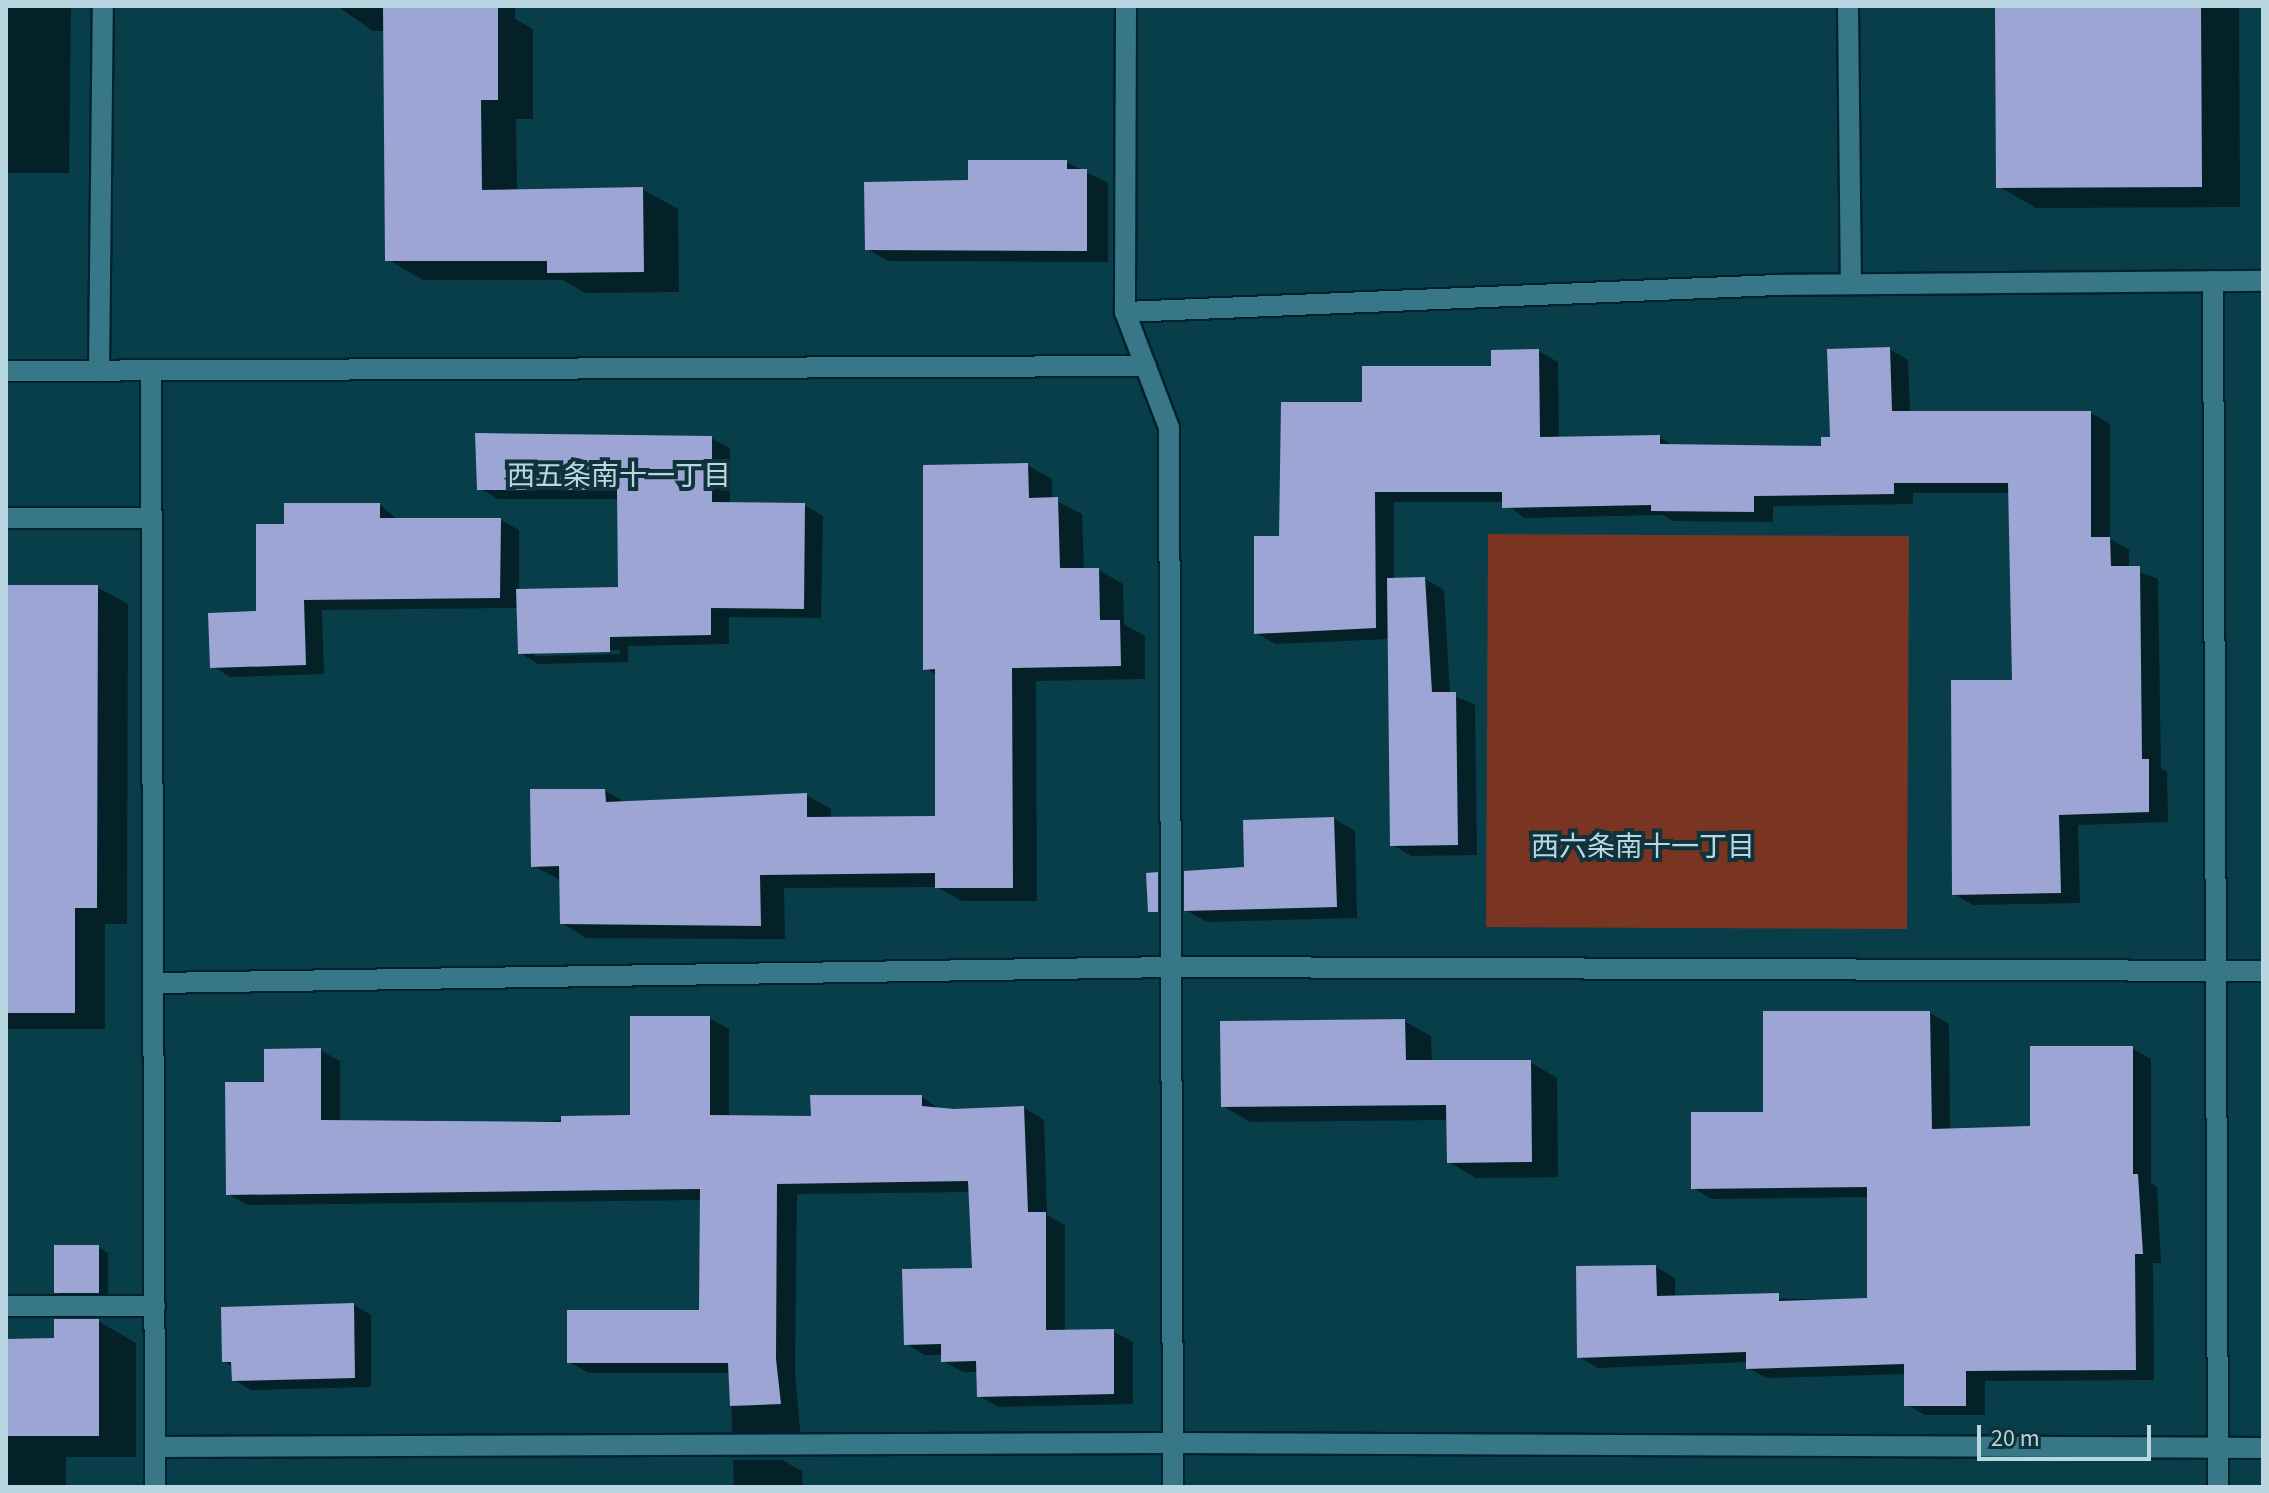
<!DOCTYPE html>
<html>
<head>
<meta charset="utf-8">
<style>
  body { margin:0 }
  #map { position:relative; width:2269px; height:1493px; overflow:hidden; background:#083e49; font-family:"Source Sans 3","Noto Sans JP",sans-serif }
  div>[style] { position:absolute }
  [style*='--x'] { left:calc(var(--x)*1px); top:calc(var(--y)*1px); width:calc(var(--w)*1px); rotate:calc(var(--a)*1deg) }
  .green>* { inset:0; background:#7a3422 }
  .shadow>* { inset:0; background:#0007 }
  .building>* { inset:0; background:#9ca5d4 }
  .roads { filter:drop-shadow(2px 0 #00232b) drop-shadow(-2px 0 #00232b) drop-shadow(0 2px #00232b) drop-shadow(0 -2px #00232b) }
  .minor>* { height:20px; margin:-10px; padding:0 10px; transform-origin:10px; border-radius:10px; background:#377787 }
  span { translate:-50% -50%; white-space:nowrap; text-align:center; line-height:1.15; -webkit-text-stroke:8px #10323a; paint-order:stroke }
  .neighbourhood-label { font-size:28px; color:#b9d7e0 }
  .frame { position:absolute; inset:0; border:8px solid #b9d7e0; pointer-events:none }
  .scale { position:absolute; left:1977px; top:1425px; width:174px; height:36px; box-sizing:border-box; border:4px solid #b9d7e0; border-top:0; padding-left:10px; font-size:24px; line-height:28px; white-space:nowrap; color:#b9d7e0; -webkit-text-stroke:6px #10323a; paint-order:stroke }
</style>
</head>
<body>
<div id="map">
  <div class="green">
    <i style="clip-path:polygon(1488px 534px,1909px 536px,1907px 929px,1486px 927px)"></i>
  </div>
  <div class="shadow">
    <i style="clip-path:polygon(6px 6px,71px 6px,69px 173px,6px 173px)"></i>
    <i style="clip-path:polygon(337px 6px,515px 6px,515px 19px,533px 29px,533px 119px,516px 119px,517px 191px,642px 189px,678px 209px,679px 292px,585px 293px,563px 280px,423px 280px,387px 259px,385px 31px,373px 31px)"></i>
    <i style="clip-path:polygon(1997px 6px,2239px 6px,2240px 207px,2036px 208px,1998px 186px)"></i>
    <i style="clip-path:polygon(1066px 162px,1108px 183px,1108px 262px,888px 261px,867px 249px,970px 182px)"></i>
    <i style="clip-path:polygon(1889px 349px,1908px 360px,1910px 413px,2091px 413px,2110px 424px,2110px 539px,2129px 550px,2129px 568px,2158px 579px,2161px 768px,2167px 772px,2168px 822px,2078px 825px,2080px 903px,1973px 905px,1954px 894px,2014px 682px,2010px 493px,1913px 493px,1913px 504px,1773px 506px,1773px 522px,1673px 521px,1663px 515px,1524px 518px,1504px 502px,1394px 502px,1394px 580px,1425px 579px,1444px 590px,1450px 694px,1475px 705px,1477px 855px,1411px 856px,1392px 844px,1390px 639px,1275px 644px,1256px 633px,1281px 538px,1364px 404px,1538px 351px,1558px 362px,1559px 439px,1659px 437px,1676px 447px,1823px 448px)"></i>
    <i style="clip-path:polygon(evenodd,711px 438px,730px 448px,730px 504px,804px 505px,823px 516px,821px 618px,729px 617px,729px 644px,628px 646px,628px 662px,538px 664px,520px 653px,519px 608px,322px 610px,324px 674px,230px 677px,212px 666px,258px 613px,286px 526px,380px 505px,398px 520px,501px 520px,519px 530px,519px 591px,620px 589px,619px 499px,498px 499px,479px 488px,711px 438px,620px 650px,620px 654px,535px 656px,535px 652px,620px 650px)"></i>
    <i style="clip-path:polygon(1027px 465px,1052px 479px,1052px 499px,1082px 514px,1084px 570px,1099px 570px,1123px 584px,1124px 624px,1145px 636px,1145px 679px,1036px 681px,1037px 901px,962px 901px,937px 887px,784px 888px,785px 939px,586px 938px,562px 923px,561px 880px,533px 866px,605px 791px,627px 803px,806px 795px,831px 809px,831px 819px,937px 818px,937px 675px,925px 668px)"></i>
    <i style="clip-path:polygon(6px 587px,97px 587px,128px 604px,127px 924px,105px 924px,105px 1029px,6px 1029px)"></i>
    <i style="clip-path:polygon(1334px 819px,1355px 831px,1357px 918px,1207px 922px,1186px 910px)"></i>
    <i style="clip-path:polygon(1930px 1013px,1949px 1024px,1950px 1130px,2032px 1128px,2132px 1048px,2151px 1059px,2151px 1183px,2157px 1187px,2161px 1263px,2153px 1263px,2154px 1380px,1985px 1381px,1985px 1415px,1925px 1415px,1906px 1404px,1906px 1374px,1767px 1378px,1748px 1368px,1748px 1362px,1598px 1368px,1579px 1357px,1656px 1267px,1675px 1278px,1675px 1297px,1869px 1300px,1869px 1197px,1712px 1199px,1693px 1188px,1765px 1114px)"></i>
    <i style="clip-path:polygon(709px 1018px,729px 1029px,729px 1117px,813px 1118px,922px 1097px,941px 1110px,1024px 1108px,1044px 1120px,1047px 1215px,1065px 1225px,1065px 1332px,1113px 1331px,1133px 1342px,1133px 1404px,998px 1407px,979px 1396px,978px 1372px,963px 1372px,943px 1361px,943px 1355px,925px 1355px,906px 1344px,974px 1270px,971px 1192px,797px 1194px,795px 1371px,801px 1442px,752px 1442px,732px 1431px,731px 1373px,589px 1373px,569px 1362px,701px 1312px,702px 1200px,247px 1205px,228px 1194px,266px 1084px,320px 1050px,340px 1061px,340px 1122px,432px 1120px,442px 1126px,632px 1117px)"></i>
    <i style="clip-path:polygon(1404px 1021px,1431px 1036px,1432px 1062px,1530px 1062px,1557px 1078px,1558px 1177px,1476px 1178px,1449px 1162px,1448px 1120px,1250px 1122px,1223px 1106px)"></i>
    <i style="clip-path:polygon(98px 1247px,108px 1253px,108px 1298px,66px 1298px,56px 1292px)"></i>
    <i style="clip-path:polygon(354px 1305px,371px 1315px,371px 1387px,251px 1390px,234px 1380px,233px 1367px,224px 1361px)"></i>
    <i style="clip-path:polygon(98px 1321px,136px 1343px,136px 1457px,66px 1457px,66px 1487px,6px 1487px,6px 1341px,56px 1340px)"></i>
    <i style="clip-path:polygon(733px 1460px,782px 1460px,802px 1471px,803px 1487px,734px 1487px)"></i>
  </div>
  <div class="building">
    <i style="clip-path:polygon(383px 6px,498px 7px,498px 100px,481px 100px,482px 190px,643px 187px,644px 272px,547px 273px,547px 261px,385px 261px)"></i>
    <i style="clip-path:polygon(1995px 6px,2201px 6px,2202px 187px,1996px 188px)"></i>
    <i style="clip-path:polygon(968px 160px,1067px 160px,1067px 169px,1087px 169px,1087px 251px,865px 250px,864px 182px,968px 180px)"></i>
    <i style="clip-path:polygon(1890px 347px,1892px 411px,2091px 411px,2091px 537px,2110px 537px,2111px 566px,2140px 566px,2142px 759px,2149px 759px,2149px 812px,2059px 815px,2061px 893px,1952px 895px,1951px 680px,2012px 680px,2008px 483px,1894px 483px,1894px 494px,1754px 496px,1754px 512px,1651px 511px,1651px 505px,1502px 508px,1502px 492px,1375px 492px,1376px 628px,1254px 634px,1254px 536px,1279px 536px,1281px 402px,1362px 402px,1362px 366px,1491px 366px,1491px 350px,1539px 349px,1540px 437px,1660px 435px,1660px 444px,1821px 446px,1821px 437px,1830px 437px,1827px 349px)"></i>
    <i style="clip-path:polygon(475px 433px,712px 436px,712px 502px,805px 503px,804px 609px,711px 608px,711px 635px,610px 637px,610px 652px,518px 654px,516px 589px,618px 587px,617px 490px,477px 490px)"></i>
    <i style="clip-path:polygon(1028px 463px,1029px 498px,1058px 497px,1060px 568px,1099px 568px,1100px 620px,1120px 620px,1121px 666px,1012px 668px,1013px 888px,935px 888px,935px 873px,760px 875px,761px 926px,560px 924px,559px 866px,531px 867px,530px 789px,605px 789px,606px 802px,807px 793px,807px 817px,935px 816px,935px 669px,923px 670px,923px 465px)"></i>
    <i style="clip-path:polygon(284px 503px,380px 503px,380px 518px,501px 518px,500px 598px,304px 600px,306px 665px,210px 668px,208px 613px,256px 611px,256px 524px,284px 524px)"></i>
    <i style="clip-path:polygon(1425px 577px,1432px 692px,1456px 692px,1458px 845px,1390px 846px,1387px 578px)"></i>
    <i style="clip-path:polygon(6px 585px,98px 585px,97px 908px,75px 908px,75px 1013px,6px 1013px)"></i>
    <i style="clip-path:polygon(1334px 817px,1337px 907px,1184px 911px,1184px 871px,1244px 867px,1243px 820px)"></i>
    <i style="clip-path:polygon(1158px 872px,1158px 912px,1148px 912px,1146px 873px)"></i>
    <i style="clip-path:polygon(1763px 1011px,1930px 1011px,1932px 1129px,2030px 1126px,2030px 1046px,2133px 1046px,2133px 1174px,2138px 1174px,2143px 1254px,2135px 1254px,2136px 1370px,1966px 1371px,1966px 1406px,1904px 1406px,1904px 1364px,1746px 1369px,1746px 1352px,1577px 1358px,1576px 1266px,1656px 1265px,1657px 1296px,1779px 1293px,1779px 1301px,1867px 1298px,1867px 1187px,1691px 1189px,1691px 1112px,1763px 1112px)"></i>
    <i style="clip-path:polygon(630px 1016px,710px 1016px,710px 1115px,811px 1116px,810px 1095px,922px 1095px,922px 1106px,954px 1109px,1024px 1106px,1028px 1212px,1046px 1212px,1046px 1330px,1114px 1329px,1114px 1394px,977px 1397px,976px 1361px,941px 1362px,941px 1344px,904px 1345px,902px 1269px,972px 1268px,968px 1181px,777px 1184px,776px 1359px,781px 1404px,730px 1406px,728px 1363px,567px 1363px,567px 1310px,699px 1310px,700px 1189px,226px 1195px,225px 1082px,264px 1082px,264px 1049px,321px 1048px,321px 1120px,561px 1122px,561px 1116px,630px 1115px)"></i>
    <i style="clip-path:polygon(1405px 1019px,1406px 1060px,1531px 1060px,1532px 1162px,1447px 1163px,1446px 1105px,1221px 1107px,1220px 1021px)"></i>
    <i style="clip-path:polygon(54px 1245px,99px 1245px,99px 1293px,54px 1293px)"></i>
    <i style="clip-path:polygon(354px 1303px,355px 1378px,232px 1381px,231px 1362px,222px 1362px,221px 1307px)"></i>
    <i style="clip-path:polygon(54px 1319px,99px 1319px,99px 1436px,6px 1436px,6px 1339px,54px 1338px)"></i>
  </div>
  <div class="roads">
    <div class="minor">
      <i style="--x:1126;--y:6;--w:306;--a:90.2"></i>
      <i style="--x:1125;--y:312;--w:124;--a:69.2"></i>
      <i style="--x:1169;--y:428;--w:1059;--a:89.78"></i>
      <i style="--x:1848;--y:6;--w:278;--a:89.4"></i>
      <i style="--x:2213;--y:281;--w:1206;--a:89.76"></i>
      <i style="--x:1125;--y:312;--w:654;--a:-2.37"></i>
      <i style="--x:1778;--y:285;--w:485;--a:-0.5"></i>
      <i style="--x:6;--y:371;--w:1140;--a:-0.25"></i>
      <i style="--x:99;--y:371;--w:365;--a:-89.4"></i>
      <i style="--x:151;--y:371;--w:1116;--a:89.79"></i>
      <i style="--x:6;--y:518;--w:146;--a:0"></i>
      <i style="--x:155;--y:983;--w:1017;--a:-0.9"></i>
      <i style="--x:1172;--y:967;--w:1091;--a:0.21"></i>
      <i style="--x:6;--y:1306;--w:149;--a:0"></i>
      <i style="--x:155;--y:1447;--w:1018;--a:-0.23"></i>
      <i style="--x:1173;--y:1443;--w:1090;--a:0.26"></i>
    </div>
  </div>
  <div class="neighbourhood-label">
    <span style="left:619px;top:476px">西五条南十一丁目</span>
    <span style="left:1643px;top:847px">西六条南十一丁目</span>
  </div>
  <div class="frame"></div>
  <div class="scale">20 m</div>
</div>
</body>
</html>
